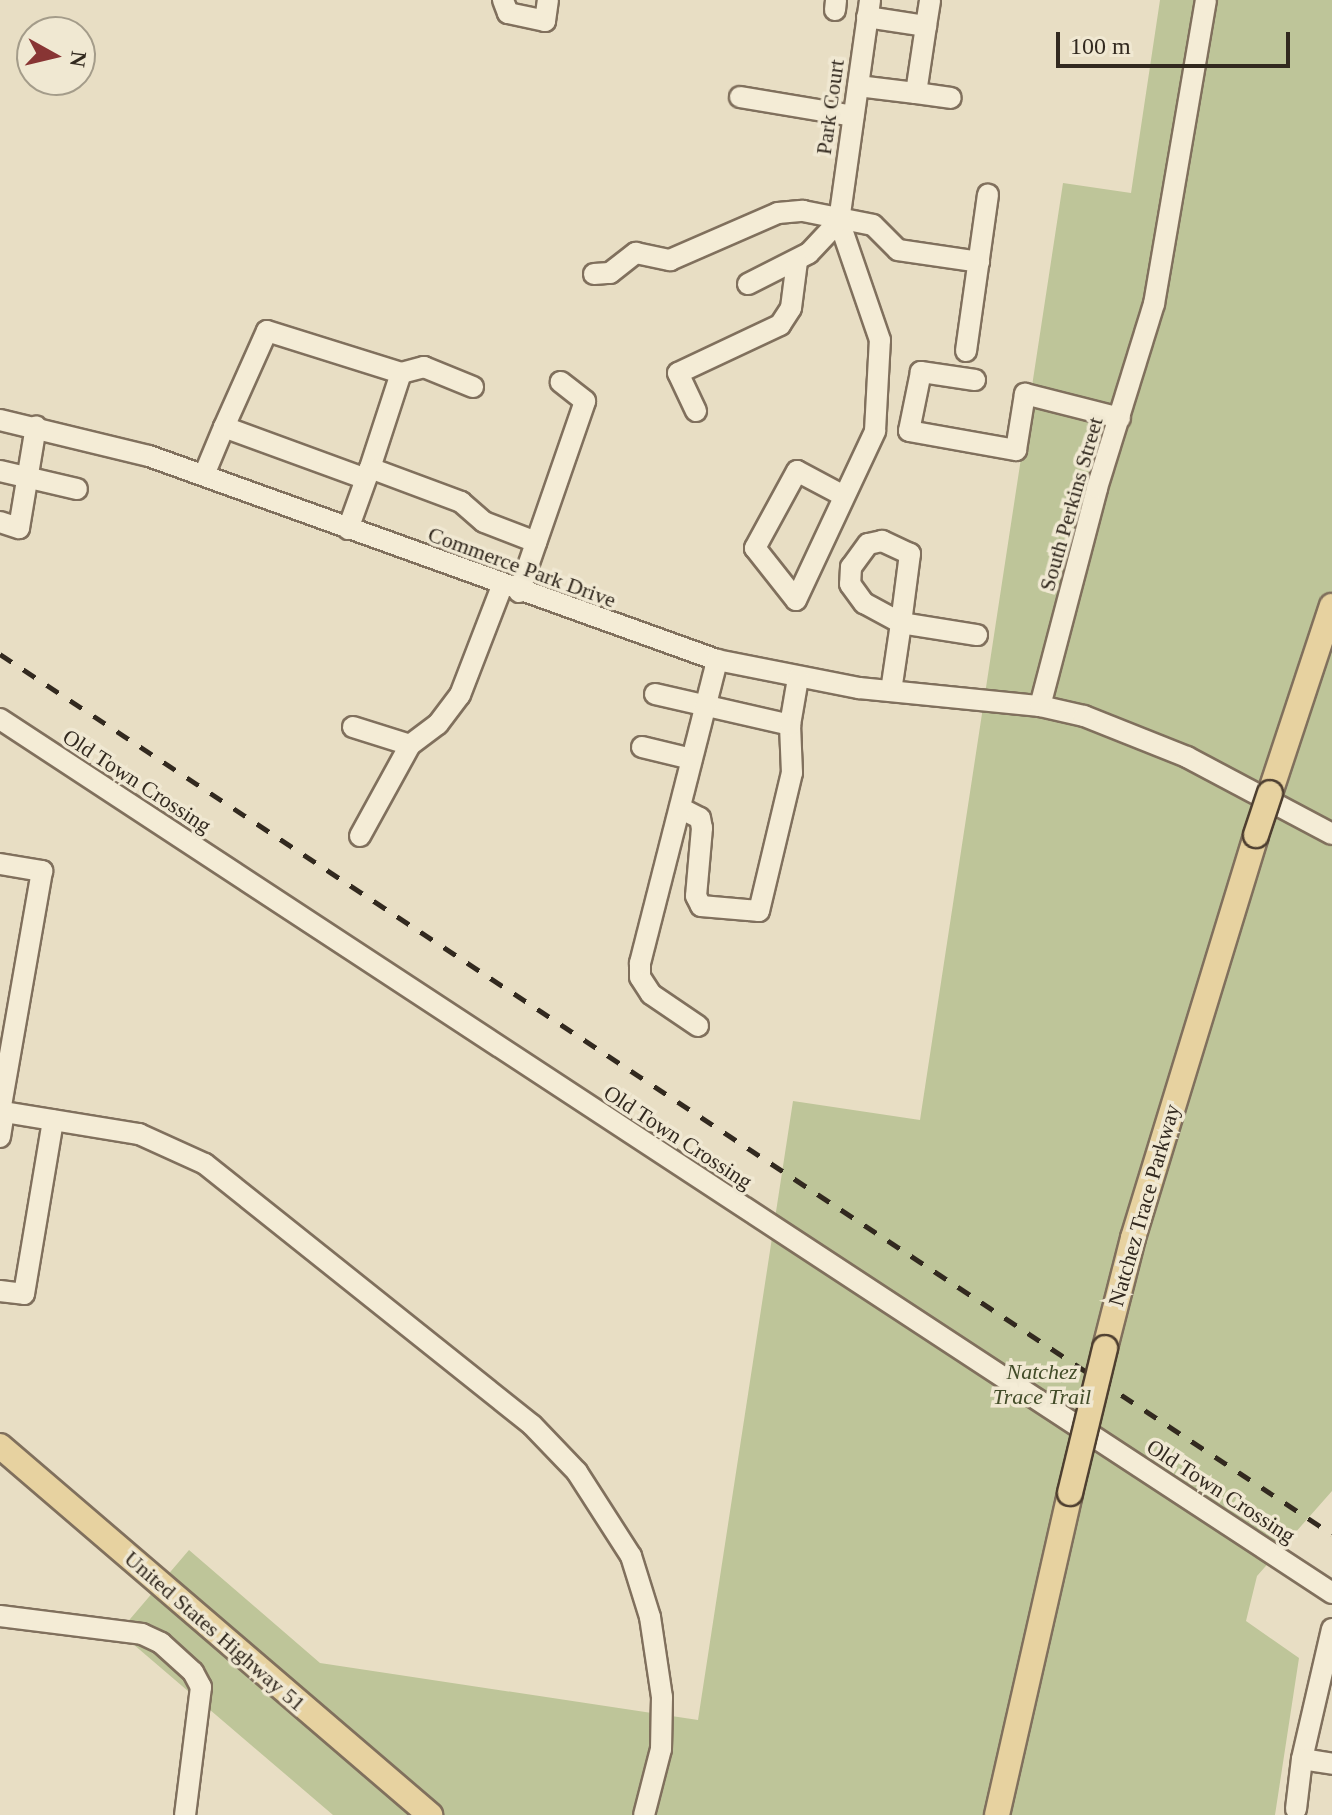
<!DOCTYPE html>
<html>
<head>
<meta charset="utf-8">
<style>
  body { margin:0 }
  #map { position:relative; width:1332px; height:1815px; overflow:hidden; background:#e8dec4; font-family:Georgia,serif }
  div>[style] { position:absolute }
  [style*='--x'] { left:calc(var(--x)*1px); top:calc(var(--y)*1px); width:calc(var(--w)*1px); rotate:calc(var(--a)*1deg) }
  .green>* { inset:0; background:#bec599 }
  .roads { filter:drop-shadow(2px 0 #80705d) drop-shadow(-2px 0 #80705d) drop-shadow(0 2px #80705d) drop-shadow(0 -2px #80705d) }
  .minor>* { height:20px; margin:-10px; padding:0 10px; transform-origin:10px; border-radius:10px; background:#f4ecd6 }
  .major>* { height:24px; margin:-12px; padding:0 12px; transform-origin:12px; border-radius:12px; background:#e7d2a0 }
  .rail>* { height:5px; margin-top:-2.5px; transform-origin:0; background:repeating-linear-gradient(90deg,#32291f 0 14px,transparent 0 28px) }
  .bridges { filter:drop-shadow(2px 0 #4e3f30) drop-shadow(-2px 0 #4e3f30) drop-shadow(0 2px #4e3f30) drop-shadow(0 -2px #4e3f30) }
  .major-bridge>* { height:24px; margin:-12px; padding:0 12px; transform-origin:12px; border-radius:12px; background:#e7d2a0 }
  span { translate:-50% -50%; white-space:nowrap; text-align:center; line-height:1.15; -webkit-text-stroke:7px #f0e8d2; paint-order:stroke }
  .street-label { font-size:22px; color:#32291f }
  .park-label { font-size:22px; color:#424c28; font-style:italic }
  .north { position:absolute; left:16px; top:16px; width:80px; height:80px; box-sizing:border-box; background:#f0e8d2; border:2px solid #a49c8a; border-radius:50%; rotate:98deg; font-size:22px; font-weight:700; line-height:32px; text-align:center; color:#32291f }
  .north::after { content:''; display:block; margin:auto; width:28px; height:36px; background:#883534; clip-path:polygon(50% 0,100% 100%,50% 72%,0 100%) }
  .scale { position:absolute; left:1056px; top:32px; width:234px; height:36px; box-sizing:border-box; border:4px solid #32291f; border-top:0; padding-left:10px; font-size:24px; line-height:28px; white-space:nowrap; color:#32291f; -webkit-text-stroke:6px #f0e8d2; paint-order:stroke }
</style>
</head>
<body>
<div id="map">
  <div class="green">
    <i style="clip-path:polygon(1160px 0,1332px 0,1332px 1491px,1257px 1576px,1246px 1621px,1299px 1658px,1275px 1815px,333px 1815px,119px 1632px,189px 1550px,320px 1663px,698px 1720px,793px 1101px,920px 1120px,1063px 183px,1131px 193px)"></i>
  </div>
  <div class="roads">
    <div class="minor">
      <i style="--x:503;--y:0;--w:14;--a:69"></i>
      <i style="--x:508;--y:13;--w:38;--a:12"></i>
      <i style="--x:545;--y:21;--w:21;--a:-82"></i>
      <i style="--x:835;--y:10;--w:10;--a:-84"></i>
      <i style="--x:867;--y:17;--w:60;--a:8.7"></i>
      <i style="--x:926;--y:26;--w:26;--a:-81"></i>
      <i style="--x:858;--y:86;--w:58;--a:6.9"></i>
      <i style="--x:916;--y:93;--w:68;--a:-81.5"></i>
      <i style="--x:916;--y:93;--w:35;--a:8"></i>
      <i style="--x:740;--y:97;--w:115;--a:9.5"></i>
      <i style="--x:594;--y:274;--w:16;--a:-4"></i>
      <i style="--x:610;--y:273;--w:33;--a:-38"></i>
      <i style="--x:636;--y:253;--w:35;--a:12"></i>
      <i style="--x:670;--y:260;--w:118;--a:-23.5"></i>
      <i style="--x:778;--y:213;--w:25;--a:-5"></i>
      <i style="--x:803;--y:211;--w:71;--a:11.3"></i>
      <i style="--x:873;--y:225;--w:35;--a:45"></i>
      <i style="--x:898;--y:250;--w:82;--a:8.4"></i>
      <i style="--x:748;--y:284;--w:68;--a:-26.9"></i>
      <i style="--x:809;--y:253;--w:44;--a:-46.8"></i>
      <i style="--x:966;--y:351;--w:158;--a:-82"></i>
      <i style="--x:975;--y:380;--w:55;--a:-171.6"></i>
      <i style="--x:921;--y:372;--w:60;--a:101.5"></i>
      <i style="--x:909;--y:431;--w:109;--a:10.1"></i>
      <i style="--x:1016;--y:450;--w:57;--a:-80.9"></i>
      <i style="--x:1025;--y:394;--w:98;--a:14.2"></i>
      <i style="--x:473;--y:387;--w:53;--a:-157.8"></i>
      <i style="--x:424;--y:367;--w:24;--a:165"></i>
      <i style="--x:401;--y:373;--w:100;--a:108.1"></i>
      <i style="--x:370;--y:468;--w:97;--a:20.5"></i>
      <i style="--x:461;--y:502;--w:30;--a:41"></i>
      <i style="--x:484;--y:522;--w:56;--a:21"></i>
      <i style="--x:696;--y:411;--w:42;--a:-115.3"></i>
      <i style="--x:678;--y:373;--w:113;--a:-25.2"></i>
      <i style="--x:780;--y:325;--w:20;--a:-57"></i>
      <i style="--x:791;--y:308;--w:47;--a:-82.7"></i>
      <i style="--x:0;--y:420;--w:153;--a:13.6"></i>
      <i style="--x:149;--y:456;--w:604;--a:19.76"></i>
      <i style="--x:717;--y:660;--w:145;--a:11.2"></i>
      <i style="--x:859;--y:688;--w:182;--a:5.7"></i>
      <i style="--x:1040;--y:706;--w:45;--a:12.8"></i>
      <i style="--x:1084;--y:716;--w:111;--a:21.7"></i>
      <i style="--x:1187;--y:757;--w:164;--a:28"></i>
      <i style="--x:224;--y:427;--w:105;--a:-65.9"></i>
      <i style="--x:267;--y:331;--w:140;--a:17.4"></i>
      <i style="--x:0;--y:471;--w:79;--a:13.2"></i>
      <i style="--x:204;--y:475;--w:52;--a:-67.4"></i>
      <i style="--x:224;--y:427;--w:151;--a:20.1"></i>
      <i style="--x:844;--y:496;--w:53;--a:-152"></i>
      <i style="--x:797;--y:471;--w:88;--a:118.6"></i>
      <i style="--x:755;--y:548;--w:66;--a:51.7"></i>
      <i style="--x:796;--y:600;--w:187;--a:-64.9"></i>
      <i style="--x:875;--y:431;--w:91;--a:-86.9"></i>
      <i style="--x:880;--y:340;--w:126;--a:-109"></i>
      <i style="--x:839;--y:221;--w:223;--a:-82"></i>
      <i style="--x:0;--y:522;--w:20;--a:18"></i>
      <i style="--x:19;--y:528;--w:103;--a:-80.5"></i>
      <i style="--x:348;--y:529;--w:65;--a:-70.2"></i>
      <i style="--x:519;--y:592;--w:202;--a:-70.9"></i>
      <i style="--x:585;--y:401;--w:31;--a:-142"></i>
      <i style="--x:891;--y:691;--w:69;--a:-81.6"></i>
      <i style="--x:901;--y:623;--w:70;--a:-82.6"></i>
      <i style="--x:910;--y:554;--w:31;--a:-155"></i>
      <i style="--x:882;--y:541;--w:14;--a:168"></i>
      <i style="--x:868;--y:544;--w:29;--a:126"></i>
      <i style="--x:851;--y:567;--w:17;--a:93"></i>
      <i style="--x:850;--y:584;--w:24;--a:54"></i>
      <i style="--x:864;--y:603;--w:42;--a:28.4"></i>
      <i style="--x:901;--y:623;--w:77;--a:9"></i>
      <i style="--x:655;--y:694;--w:139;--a:12.9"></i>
      <i style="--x:1040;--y:706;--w:225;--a:-75.3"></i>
      <i style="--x:1097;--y:488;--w:193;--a:-72.8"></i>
      <i style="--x:1154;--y:304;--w:308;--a:-80.3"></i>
      <i style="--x:0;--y:719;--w:1593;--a:33.27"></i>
      <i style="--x:353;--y:727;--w:60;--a:17.5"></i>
      <i style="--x:642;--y:747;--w:51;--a:13.5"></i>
      <i style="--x:680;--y:808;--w:22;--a:27"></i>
      <i style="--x:700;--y:818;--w:10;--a:79"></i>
      <i style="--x:702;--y:828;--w:68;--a:95"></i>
      <i style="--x:696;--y:896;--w:11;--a:63"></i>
      <i style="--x:701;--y:906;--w:58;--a:4.9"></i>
      <i style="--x:759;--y:911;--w:142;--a:-76.6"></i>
      <i style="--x:792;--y:773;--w:48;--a:-92.4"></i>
      <i style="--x:790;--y:725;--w:48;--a:-80.3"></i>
      <i style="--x:360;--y:836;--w:104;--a:-61.2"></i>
      <i style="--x:410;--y:745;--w:35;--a:-37"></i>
      <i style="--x:438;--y:724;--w:36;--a:-53"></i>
      <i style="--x:460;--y:695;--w:117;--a:-68.9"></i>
      <i style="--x:0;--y:864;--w:43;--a:9.5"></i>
      <i style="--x:42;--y:871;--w:244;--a:99.9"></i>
      <i style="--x:698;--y:1026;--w:57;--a:-145.8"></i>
      <i style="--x:651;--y:994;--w:20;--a:-123"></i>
      <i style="--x:640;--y:977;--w:14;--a:-90"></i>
      <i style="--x:640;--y:963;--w:313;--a:-75.7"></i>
      <i style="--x:0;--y:1137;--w:25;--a:-81"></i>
      <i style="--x:4;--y:1112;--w:137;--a:9.3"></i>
      <i style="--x:139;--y:1134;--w:72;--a:24.4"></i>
      <i style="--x:205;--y:1164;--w:418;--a:38.6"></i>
      <i style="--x:532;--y:1425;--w:65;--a:46.2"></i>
      <i style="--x:577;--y:1472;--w:100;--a:57.3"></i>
      <i style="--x:631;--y:1556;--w:64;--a:72.7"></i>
      <i style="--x:650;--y:1617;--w:81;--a:81.5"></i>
      <i style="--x:662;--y:1697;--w:52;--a:91.1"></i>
      <i style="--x:661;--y:1749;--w:68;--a:104.4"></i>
      <i style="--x:0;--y:1291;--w:24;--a:7"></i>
      <i style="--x:24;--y:1294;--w:176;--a:-80.5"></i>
      <i style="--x:0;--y:1616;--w:143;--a:7.2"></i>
      <i style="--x:142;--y:1634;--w:21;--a:25"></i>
      <i style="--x:161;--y:1643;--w:43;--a:42.2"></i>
      <i style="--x:193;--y:1672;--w:17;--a:62"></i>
      <i style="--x:201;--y:1687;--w:129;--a:97.1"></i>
      <i style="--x:1332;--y:1629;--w:133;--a:103"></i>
      <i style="--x:1302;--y:1759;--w:30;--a:9"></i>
      <i style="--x:1296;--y:1809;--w:50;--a:-83.2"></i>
    </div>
    <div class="major">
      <i style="--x:1270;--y:793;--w:197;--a:-71.7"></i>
      <i style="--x:1105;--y:1348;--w:114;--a:-75.7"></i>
      <i style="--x:1133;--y:1238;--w:421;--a:-73"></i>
      <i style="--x:0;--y:1446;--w:567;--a:40.63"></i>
      <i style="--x:997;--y:1815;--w:330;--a:-77.2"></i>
    </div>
  </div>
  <div class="rail">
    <i style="--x:0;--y:654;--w:1596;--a:33.45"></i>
  </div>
  <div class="bridges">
    <div class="major-bridge">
      <i style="--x:1256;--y:835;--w:44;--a:-71.6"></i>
      <i style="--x:1070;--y:1493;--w:149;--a:-76.4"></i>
    </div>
  </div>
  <div class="street-label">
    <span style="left:830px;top:107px;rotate:-82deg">Park Court</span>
    <span style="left:1071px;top:504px;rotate:-74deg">South Perkins Street</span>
    <span style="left:522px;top:567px;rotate:20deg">Commerce Park Drive</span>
    <span style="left:137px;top:781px;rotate:33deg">Old Town Crossing</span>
    <span style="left:678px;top:1137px;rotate:33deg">Old Town Crossing</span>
    <span style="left:1144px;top:1205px;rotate:-74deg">Natchez Trace Parkway</span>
    <span style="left:1221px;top:1491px;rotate:33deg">Old Town Crossing</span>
    <span style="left:215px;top:1631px;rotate:41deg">United States Highway 51</span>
  </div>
  <div class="park-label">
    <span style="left:1042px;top:1384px">Natchez<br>Trace Trail</span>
  </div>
  <div class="north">N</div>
  <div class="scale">100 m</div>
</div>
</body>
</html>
